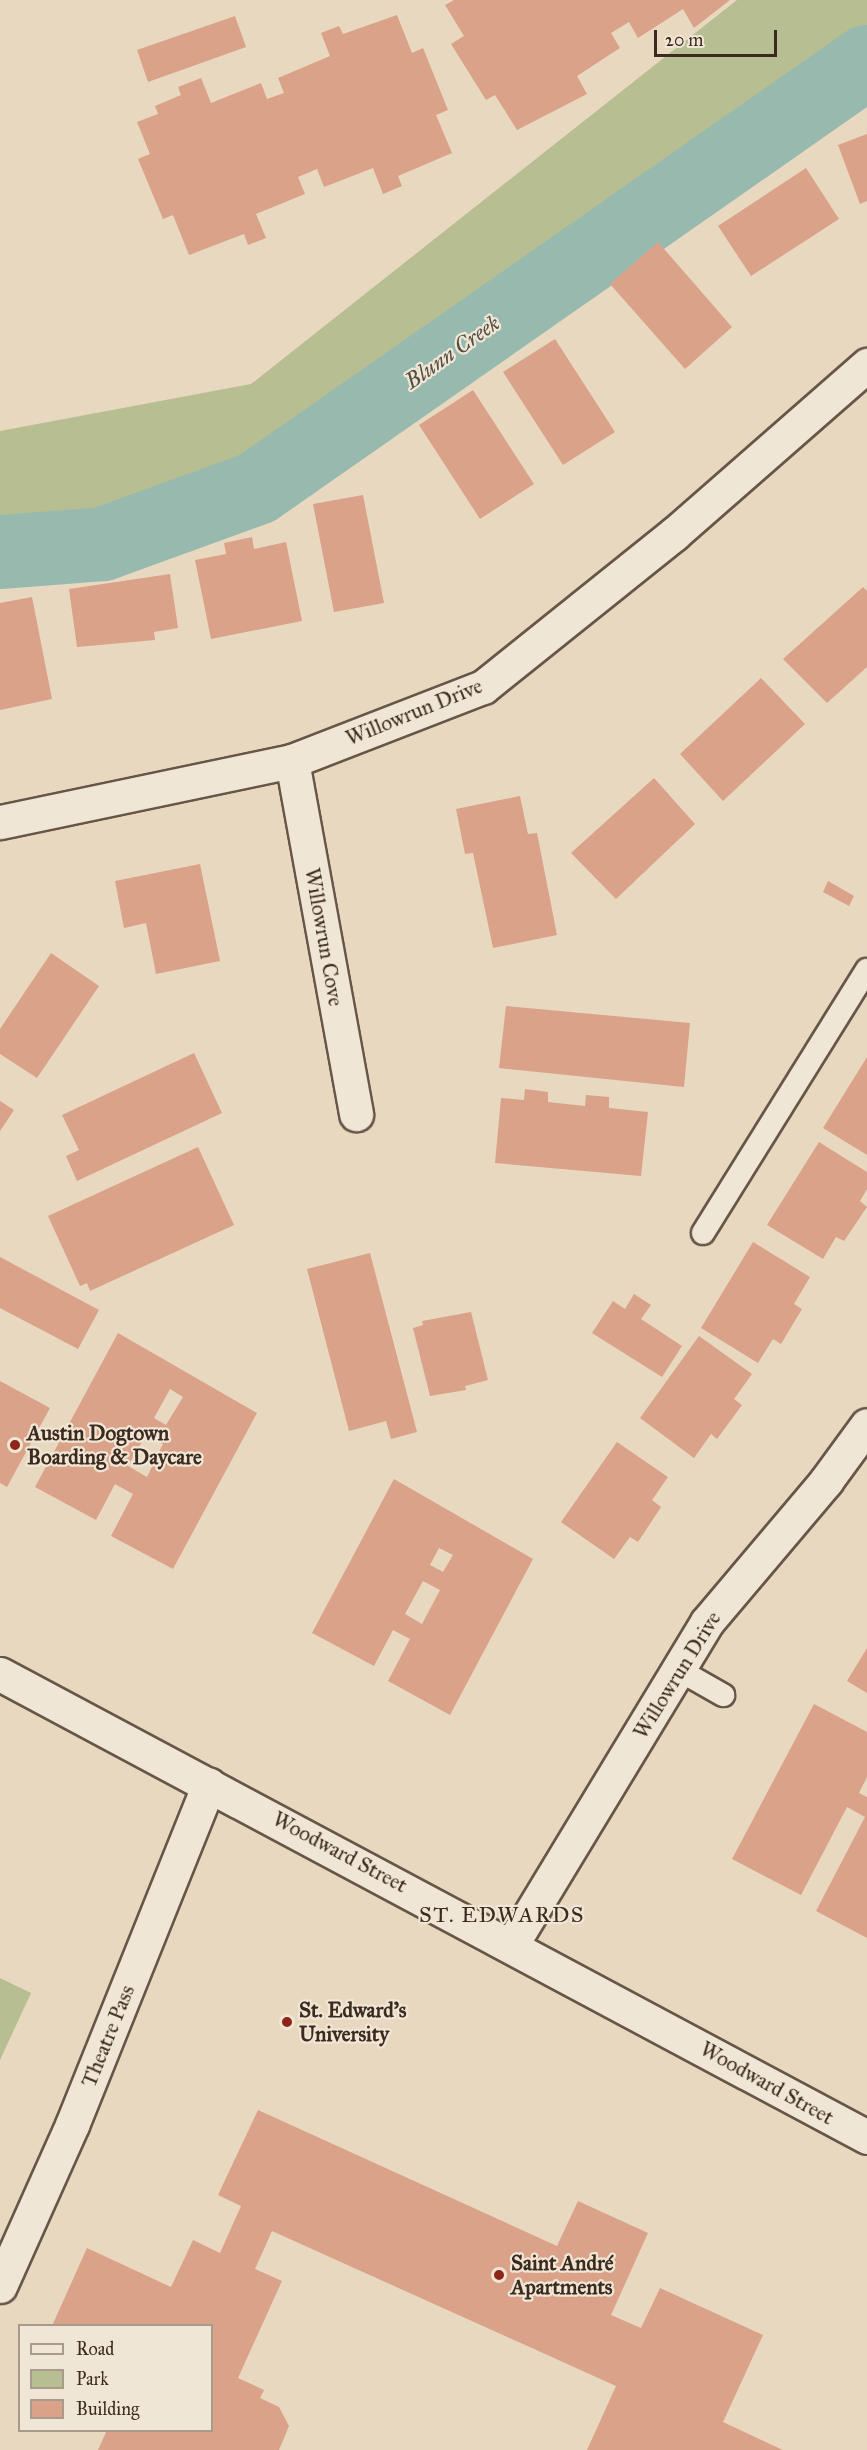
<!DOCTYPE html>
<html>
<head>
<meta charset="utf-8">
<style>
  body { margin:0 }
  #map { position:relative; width:867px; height:2450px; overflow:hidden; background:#e8d8bf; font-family:"IM FELL Great Primer",serif }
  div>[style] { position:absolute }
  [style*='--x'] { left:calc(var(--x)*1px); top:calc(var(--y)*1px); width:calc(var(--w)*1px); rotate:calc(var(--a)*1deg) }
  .green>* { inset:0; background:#b7be91 }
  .river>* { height:74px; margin:-37px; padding:0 37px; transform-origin:37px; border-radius:37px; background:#98baae }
  .building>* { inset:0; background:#daa289 }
  .roads { filter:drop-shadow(2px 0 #675647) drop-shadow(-2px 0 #675647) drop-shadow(0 2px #675647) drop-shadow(0 -2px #675647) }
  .lane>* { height:22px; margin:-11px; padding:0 11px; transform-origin:11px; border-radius:11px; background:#f0e6d5 }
  .street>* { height:33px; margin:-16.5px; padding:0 16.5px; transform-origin:16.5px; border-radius:16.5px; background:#f0e6d5 }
  .secondary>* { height:33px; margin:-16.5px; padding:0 16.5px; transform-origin:16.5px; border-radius:16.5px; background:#f0e6d5 }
  .dots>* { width:16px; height:16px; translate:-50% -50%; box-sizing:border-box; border:3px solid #f0e6d5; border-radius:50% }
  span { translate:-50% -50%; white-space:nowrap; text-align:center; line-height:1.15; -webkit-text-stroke:4.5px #f0e6d5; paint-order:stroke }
  .street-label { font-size:21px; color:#3c2a1f }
  .poi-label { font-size:21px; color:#3c2a1f; font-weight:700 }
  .left { translate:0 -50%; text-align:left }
  .water-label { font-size:22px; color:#534e43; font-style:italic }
  .neighbourhood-label { font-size:22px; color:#3c2a1f; letter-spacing:1.5px }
  .legend { position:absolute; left:18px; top:2324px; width:195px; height:108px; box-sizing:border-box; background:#f0e6d5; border:2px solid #a89b8c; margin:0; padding:8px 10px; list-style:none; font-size:18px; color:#3c2a1f }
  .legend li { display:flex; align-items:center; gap:12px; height:30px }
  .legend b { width:30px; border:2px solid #a89b8c }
  .scale { position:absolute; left:654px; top:30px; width:123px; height:27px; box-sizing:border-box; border:3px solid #3c2a1f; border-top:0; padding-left:8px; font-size:18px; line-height:21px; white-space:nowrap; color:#3c2a1f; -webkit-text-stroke:4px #f0e6d5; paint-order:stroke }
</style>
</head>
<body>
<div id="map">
  <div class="green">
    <i style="clip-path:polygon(737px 0,867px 0,867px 102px,855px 106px,293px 482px,103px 561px,0 579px,0 431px,251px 384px)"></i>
    <i style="clip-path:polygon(0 1978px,31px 1993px,0 2060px)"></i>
  </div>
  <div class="river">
    <i style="--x:0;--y:552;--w:103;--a:-4.4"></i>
    <i style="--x:103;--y:544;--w:164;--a:-20"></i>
    <i style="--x:257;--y:488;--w:744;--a:-34.93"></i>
  </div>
  <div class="building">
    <i style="clip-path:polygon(454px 0,730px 0,694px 28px,683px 9px,638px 38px,629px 22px,611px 33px,620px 48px,577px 76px,587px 94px,517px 130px,495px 95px,486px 100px,451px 44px,464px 36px,445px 5px)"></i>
    <i style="clip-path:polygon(397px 15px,412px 53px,423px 48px,448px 110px,436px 115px,452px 153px,398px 176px,402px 186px,383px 194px,373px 168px,324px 187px,317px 169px,298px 177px,305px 194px,256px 214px,266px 238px,248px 245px,244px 234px,189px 255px,173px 215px,163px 219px,138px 159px,150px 154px,137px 122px,158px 114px,155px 106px,181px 95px,178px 87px,201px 78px,211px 103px,261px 83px,267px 99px,284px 93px,278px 78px,330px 56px,321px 33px,339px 26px,343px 34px)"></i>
    <i style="clip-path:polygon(235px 16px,246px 47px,148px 82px,137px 50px)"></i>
    <i style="clip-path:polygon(867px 134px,867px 201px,860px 204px,838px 145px)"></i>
    <i style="clip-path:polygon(806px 168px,839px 219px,751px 276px,718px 226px)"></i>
    <i style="clip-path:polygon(658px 242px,732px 327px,685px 369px,610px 284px)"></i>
    <i style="clip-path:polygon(555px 339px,615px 432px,563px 465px,503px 372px)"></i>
    <i style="clip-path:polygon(473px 390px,534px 484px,480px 519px,419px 425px)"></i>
    <i style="clip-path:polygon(363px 495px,384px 603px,334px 612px,313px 504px)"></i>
    <i style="clip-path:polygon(252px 537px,254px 549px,286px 542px,302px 621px,211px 639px,195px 560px,226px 554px,224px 543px)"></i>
    <i style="clip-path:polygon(170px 574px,178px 628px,154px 632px,155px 640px,77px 647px,69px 589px)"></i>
    <i style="clip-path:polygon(863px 587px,867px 591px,867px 667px,827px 703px,783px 659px)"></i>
    <i style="clip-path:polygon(32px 597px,52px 699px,0 710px,0 603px)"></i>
    <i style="clip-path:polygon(761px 678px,805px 724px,723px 801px,680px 754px)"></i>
    <i style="clip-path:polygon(654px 778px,695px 824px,616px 899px,571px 853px)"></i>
    <i style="clip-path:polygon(520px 796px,528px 834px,537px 833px,557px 935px,493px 948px,473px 853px,465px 854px,456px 809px)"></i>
    <i style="clip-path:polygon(200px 864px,220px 961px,156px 974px,146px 923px,124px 928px,115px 881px)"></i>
    <i style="clip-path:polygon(828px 881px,854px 896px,849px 906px,823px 892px)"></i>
    <i style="clip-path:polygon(51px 953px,99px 986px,37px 1078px,0 1054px,0 1029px)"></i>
    <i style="clip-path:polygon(506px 1006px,690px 1023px,684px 1087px,499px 1068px)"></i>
    <i style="clip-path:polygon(194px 1053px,222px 1113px,77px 1181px,66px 1156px,79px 1150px,62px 1115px)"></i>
    <i style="clip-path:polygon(867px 1057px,867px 1155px,823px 1128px)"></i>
    <i style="clip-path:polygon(525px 1089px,548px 1092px,548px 1102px,585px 1106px,586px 1095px,609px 1097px,609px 1108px,648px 1112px,641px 1176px,495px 1163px,501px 1098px,524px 1100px)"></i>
    <i style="clip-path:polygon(0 1101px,14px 1110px,0 1131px)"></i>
    <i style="clip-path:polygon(819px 1142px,867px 1172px,867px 1189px,860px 1201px,867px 1207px,844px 1241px,836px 1237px,823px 1259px,767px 1225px)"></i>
    <i style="clip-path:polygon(198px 1147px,234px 1225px,90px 1291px,87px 1283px,80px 1286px,48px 1216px)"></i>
    <i style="clip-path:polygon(753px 1242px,810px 1277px,794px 1304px,802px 1309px,781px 1344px,773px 1339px,758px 1363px,701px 1328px)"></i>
    <i style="clip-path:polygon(370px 1253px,417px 1432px,391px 1439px,386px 1421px,349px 1431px,307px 1269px)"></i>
    <i style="clip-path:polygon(0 1257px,99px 1310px,78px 1349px,0 1308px)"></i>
    <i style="clip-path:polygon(634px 1294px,651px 1305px,641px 1319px,682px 1346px,662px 1377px,592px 1333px,613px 1301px,625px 1309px)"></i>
    <i style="clip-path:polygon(471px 1312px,488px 1380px,465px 1386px,466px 1390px,430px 1396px,413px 1328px,423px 1325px,422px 1321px)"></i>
    <i style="clip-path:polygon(evenodd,118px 1333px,257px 1413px,173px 1569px,111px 1536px,133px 1494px,115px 1484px,96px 1520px,35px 1487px,118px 1333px,170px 1389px,183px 1397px,166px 1425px,154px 1418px,170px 1389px,118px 1333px,146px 1435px,163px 1444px,147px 1477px,128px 1466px,146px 1435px)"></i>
    <i style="clip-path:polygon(699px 1336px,752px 1374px,734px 1399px,742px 1405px,717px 1439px,711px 1434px,694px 1458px,640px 1418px)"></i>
    <i style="clip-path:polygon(0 1381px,50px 1408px,7px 1487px,0 1483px)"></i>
    <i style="clip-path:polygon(617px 1442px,668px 1477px,652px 1500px,661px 1507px,638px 1542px,630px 1537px,614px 1559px,561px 1522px)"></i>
    <i style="clip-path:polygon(evenodd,394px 1479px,533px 1559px,450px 1715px,388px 1681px,410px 1639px,393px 1630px,374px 1666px,312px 1633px,394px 1479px,439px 1548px,453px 1555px,443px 1572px,430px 1565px,439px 1548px,394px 1479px,423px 1581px,440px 1590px,422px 1624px,405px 1614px,423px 1581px)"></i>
    <i style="clip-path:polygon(867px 1648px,867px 1693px,847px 1681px)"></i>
    <i style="clip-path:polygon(814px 1704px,867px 1732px,867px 1777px,859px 1793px,867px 1797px,867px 1938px,816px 1911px,865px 1817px,847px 1807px,801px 1895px,732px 1859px)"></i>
    <i style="clip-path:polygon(258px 2110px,557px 2246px,578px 2201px,648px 2233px,611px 2315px,641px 2328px,660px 2288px,763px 2335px,723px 2422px,783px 2450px,587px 2450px,616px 2386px,272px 2231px,255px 2269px,282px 2281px,238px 2378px,264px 2390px,260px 2398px,279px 2407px,289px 2426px,279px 2450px,98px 2450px,107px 2430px,212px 2430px,212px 2326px,52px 2326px,87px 2248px,171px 2287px,193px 2240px,220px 2253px,241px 2206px,218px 2195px)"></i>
  </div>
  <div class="roads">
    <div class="lane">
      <i style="--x:703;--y:1233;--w:310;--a:-58.1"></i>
      <i style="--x:679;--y:1670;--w:51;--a:29.6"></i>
    </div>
    <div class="street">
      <i style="--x:292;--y:761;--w:359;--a:79.7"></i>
      <i style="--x:0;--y:822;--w:298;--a:-11.8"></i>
      <i style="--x:292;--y:761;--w:205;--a:-21.2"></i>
      <i style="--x:483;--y:687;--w:245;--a:-38.7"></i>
      <i style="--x:674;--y:534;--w:257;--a:-41.2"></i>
      <i style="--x:512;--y:1944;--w:376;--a:-58.8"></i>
      <i style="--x:707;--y:1622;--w:185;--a:-49.8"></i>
      <i style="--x:826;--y:1481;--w:69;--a:-53.8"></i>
      <i style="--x:0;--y:2286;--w:176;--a:-65.9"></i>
      <i style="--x:72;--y:2125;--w:367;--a:-68.1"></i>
    </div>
    <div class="secondary">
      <i style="--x:0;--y:1674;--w:983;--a:28.1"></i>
    </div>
  </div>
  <div class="dots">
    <i style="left:15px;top:1445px;background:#8f2418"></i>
    <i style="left:287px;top:2022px;background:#8f2418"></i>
    <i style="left:499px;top:2275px;background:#8f2418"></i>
  </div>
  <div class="street-label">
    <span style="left:414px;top:712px;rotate:-22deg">Willowrun Drive</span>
    <span style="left:324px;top:937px;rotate:80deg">Willowrun Cove</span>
    <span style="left:677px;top:1675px;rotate:-58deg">Willowrun Drive</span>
    <span style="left:340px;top:1852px;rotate:28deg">Woodward Street</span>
    <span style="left:108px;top:2036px;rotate:-68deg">Theatre Pass</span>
    <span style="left:767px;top:2083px;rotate:29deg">Woodward Street</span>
  </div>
  <div class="poi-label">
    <span class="left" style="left:27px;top:1445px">Austin Dogtown<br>Boarding &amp; Daycare</span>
    <span class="left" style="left:299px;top:2022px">St. Edward's<br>University</span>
    <span class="left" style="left:511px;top:2275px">Saint André<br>Apartments</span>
  </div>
  <div class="water-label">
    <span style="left:452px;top:352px;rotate:-35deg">Blunn Creek</span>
  </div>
  <div class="neighbourhood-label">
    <span style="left:502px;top:1915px">ST. EDWARDS</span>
  </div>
  <ul class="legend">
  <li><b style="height:8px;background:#f0e6d5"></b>Road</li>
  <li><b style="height:16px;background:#b7be91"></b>Park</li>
  <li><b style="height:16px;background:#daa289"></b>Building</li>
  </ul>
  <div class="scale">20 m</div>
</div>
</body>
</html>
